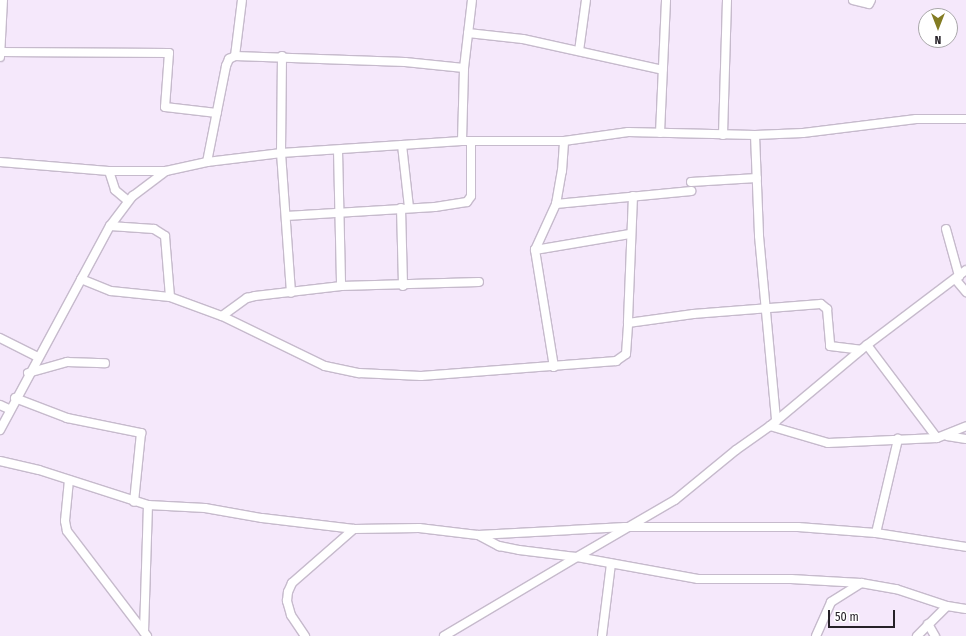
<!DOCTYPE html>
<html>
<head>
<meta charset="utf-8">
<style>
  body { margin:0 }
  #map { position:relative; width:966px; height:636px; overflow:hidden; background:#f5e8fb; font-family:"Fira Sans Condensed",sans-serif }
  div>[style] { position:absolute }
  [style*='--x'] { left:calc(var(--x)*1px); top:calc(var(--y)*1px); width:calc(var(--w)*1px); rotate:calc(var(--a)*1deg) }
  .roads { filter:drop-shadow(1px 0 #c6bacc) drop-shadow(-1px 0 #c6bacc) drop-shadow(0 1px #c6bacc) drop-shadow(0 -1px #c6bacc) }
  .street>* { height:8px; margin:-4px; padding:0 4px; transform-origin:4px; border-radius:4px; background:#fff }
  span { translate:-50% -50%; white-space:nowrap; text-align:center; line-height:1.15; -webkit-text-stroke:4px #fff; paint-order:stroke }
  .north { position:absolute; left:918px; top:8px; width:40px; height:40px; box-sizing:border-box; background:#fff; border:1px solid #a8a6a9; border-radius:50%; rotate:180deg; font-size:11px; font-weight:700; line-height:16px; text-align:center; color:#262128 }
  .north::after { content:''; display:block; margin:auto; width:14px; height:18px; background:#837c23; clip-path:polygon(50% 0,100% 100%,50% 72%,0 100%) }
  .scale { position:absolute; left:828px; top:610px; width:67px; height:18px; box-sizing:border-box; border:2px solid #262128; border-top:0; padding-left:5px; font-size:12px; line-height:14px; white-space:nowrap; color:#262128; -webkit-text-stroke:3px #fff; paint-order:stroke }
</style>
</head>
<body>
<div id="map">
  <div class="roads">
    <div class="street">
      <i style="--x:853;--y:0;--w:16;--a:14"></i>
      <i style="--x:869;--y:4;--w:4;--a:-63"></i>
      <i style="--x:468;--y:33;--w:55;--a:6.2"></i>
      <i style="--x:523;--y:39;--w:143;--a:12.5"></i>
      <i style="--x:579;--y:51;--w:51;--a:-82.2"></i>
      <i style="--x:0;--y:52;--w:169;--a:0.3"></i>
      <i style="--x:169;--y:53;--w:54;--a:94.2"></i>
      <i style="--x:165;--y:107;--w:52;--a:6.6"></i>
      <i style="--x:235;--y:56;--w:56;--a:-82.9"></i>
      <i style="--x:282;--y:56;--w:97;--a:90.6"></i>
      <i style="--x:281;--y:153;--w:140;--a:85.9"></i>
      <i style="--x:0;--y:57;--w:57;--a:-87"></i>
      <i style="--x:660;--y:133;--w:133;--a:-87.4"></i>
      <i style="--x:723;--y:135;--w:135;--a:-88.3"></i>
      <i style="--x:755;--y:135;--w:101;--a:87.7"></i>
      <i style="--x:759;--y:236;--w:186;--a:84.7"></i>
      <i style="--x:462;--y:141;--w:73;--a:-88.4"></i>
      <i style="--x:464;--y:68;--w:68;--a:-83.3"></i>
      <i style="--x:402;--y:145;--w:62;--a:83.6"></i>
      <i style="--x:338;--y:150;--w:136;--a:88.7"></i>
      <i style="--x:0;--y:162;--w:109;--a:4.7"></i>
      <i style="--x:109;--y:171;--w:57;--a:0"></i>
      <i style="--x:166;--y:171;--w:42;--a:-12.4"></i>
      <i style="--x:207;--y:162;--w:75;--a:-6.9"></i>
      <i style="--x:281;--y:153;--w:181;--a:-3.8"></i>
      <i style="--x:462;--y:141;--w:102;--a:0"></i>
      <i style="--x:564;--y:141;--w:65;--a:-8"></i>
      <i style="--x:628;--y:132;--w:127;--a:1.4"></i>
      <i style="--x:755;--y:135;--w:48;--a:-2.4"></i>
      <i style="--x:803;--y:133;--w:114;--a:-7.1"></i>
      <i style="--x:916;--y:119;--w:50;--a:0"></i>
      <i style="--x:207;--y:162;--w:98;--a:-78.8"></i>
      <i style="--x:226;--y:66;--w:8;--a:-67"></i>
      <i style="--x:229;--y:59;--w:7;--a:-27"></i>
      <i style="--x:235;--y:56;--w:170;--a:2"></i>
      <i style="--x:405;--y:62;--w:59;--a:5.8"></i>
      <i style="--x:109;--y:171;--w:20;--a:72"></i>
      <i style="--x:115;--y:190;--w:17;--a:40"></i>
      <i style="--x:691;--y:182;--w:66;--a:-3.5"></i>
      <i style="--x:633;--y:196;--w:127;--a:92.3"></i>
      <i style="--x:628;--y:323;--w:66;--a:-7.9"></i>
      <i style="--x:693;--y:314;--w:128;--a:-4.5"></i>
      <i style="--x:821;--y:304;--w:8;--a:40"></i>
      <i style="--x:827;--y:309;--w:37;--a:85"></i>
      <i style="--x:830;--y:346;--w:31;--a:7"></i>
      <i style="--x:556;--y:204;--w:136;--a:-5.5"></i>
      <i style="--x:401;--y:208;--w:78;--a:88.5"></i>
      <i style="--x:286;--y:216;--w:149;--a:-3.5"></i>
      <i style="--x:435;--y:207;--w:32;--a:-9"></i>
      <i style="--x:467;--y:202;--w:7;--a:-56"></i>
      <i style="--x:471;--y:196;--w:53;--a:-90"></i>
      <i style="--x:110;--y:226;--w:44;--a:3.9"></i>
      <i style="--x:154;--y:229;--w:13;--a:32"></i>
      <i style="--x:165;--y:236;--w:61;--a:85.3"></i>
      <i style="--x:946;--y:229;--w:49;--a:74.5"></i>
      <i style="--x:535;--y:250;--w:96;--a:-9.6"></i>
      <i style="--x:81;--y:279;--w:32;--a:22"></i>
      <i style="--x:111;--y:291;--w:59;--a:5.8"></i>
      <i style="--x:170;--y:297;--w:55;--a:20.1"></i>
      <i style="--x:222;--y:316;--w:114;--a:25.9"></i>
      <i style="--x:325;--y:366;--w:35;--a:12"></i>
      <i style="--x:359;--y:373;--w:62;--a:2.8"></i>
      <i style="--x:421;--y:376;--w:196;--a:-4.4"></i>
      <i style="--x:616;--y:361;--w:12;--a:-35"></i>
      <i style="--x:626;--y:354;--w:31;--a:-86"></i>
      <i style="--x:956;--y:280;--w:16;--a:50"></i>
      <i style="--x:222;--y:316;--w:31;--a:-36"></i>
      <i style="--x:247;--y:298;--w:8;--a:-14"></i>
      <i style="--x:255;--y:296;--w:87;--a:-6.6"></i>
      <i style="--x:341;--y:286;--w:138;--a:-1.7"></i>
      <i style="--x:0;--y:338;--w:42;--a:26.6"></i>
      <i style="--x:867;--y:345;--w:116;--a:53"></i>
      <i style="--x:554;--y:367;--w:119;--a:-99.2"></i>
      <i style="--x:535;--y:250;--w:51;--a:-65.5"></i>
      <i style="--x:556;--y:204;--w:34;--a:-80"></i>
      <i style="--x:562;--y:171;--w:30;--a:-86"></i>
      <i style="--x:28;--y:373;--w:41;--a:-15.8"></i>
      <i style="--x:67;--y:362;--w:38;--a:2"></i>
      <i style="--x:15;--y:398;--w:56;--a:21"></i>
      <i style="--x:67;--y:418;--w:76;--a:11.5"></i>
      <i style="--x:141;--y:433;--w:69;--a:95.8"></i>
      <i style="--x:0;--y:405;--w:10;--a:24"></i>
      <i style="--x:770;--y:426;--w:60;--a:16.3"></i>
      <i style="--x:828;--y:443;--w:109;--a:-2.6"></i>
      <i style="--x:937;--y:438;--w:31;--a:-22"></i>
      <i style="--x:0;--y:430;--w:232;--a:-61.7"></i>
      <i style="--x:110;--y:226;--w:38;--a:-53"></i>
      <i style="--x:133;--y:196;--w:41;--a:-37.1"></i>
      <i style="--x:947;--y:436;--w:19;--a:9"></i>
      <i style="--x:0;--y:461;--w:40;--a:13"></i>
      <i style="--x:39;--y:470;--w:114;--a:17.8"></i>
      <i style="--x:148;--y:505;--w:57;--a:3"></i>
      <i style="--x:205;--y:508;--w:58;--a:10"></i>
      <i style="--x:262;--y:518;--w:93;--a:6.8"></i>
      <i style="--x:354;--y:529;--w:65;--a:-0.9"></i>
      <i style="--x:419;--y:528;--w:59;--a:6.8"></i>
      <i style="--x:478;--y:535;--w:24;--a:28"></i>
      <i style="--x:499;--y:546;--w:20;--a:11"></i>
      <i style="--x:519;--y:550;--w:58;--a:6.9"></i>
      <i style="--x:577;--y:557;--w:113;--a:-30.2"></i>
      <i style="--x:675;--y:500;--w:79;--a:-39.3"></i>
      <i style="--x:736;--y:450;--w:42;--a:-35.2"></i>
      <i style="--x:770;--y:426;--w:126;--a:-39.9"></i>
      <i style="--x:867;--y:345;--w:124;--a:-37.1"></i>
      <i style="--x:69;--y:480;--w:41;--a:95.6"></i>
      <i style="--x:65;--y:521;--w:10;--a:79"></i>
      <i style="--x:67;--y:531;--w:132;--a:52.7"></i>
      <i style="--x:876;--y:533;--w:97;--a:-76.8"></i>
      <i style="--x:478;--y:535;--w:147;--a:-3.1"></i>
      <i style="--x:625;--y:527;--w:173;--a:0"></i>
      <i style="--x:798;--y:527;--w:78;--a:4.4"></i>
      <i style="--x:876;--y:533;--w:91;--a:8.8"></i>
      <i style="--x:928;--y:624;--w:14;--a:60"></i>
      <i style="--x:144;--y:632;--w:127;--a:-88.2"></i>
      <i style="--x:305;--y:636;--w:25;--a:-124"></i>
      <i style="--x:291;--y:615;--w:15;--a:-106"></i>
      <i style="--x:287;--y:601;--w:9;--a:-84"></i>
      <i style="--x:288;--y:592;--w:10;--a:-66"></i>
      <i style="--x:292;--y:583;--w:82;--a:-41.1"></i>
      <i style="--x:444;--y:636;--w:155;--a:-30.7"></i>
      <i style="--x:577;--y:557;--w:123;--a:10.3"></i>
      <i style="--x:698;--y:579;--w:93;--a:0"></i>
      <i style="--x:791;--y:579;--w:70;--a:3.3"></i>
      <i style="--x:861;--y:583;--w:36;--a:10"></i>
      <i style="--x:896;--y:589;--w:54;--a:18.4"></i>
      <i style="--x:947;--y:606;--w:19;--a:9"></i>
      <i style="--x:602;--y:636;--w:73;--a:-82.9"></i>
      <i style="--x:816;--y:636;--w:37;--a:-66"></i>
      <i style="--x:831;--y:602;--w:36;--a:-32"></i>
      <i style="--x:917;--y:636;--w:42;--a:-45"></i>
    </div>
  </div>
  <div class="north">N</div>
  <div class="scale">50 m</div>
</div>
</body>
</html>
